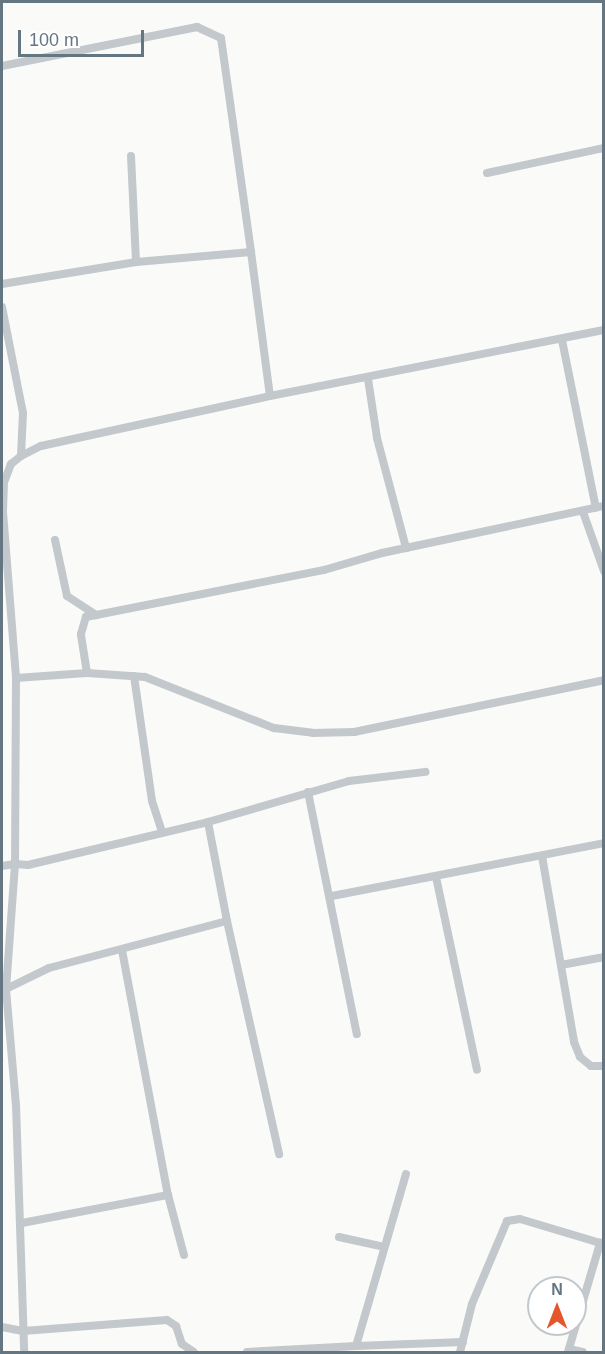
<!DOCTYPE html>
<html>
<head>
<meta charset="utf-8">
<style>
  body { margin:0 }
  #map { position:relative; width:605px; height:1354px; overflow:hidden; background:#fafaf8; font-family:Arial,sans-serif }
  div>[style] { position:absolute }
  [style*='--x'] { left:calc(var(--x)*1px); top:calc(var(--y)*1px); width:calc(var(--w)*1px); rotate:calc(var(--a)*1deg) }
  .street>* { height:8px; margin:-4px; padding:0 4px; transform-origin:4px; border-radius:4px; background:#c3c8cc }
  span { translate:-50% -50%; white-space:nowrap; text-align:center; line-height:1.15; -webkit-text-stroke:6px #fff; paint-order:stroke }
  .frame { position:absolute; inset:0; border:3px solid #657683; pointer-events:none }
  .north { position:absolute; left:527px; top:1276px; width:60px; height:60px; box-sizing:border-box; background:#fff; border:2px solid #c1c8cd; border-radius:50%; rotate:0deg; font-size:16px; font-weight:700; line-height:24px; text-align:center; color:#657683 }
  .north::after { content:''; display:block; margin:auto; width:21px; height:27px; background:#e4572e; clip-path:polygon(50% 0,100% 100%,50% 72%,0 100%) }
  .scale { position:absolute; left:18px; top:30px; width:126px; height:27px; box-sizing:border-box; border:3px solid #657683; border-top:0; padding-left:8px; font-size:18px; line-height:21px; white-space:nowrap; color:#657683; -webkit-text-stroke:4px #fff; paint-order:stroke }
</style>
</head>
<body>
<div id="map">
  <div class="street">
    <i style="--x:2;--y:66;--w:199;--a:-11.3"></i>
    <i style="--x:197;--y:27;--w:26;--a:25"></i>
    <i style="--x:221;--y:38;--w:216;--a:82"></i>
    <i style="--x:251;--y:252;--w:115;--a:175"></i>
    <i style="--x:487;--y:173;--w:120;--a:-12.1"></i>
    <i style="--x:251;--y:252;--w:145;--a:82.5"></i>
    <i style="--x:2;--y:284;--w:136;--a:-9.3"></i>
    <i style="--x:136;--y:262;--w:106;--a:-92.7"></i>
    <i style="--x:2;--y:307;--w:108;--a:78.8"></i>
    <i style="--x:23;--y:413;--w:43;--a:92.7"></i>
    <i style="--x:21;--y:456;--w:22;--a:-27"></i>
    <i style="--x:41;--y:446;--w:234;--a:-12.3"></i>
    <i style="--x:270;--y:396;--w:340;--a:-11.2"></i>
    <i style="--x:562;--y:340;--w:171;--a:78.6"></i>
    <i style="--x:368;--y:379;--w:60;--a:81.3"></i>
    <i style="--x:377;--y:438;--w:114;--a:75.2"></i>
    <i style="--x:21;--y:456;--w:13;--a:141"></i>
    <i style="--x:11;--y:464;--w:19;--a:111"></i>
    <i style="--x:4;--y:482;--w:30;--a:92"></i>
    <i style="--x:3;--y:512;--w:167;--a:85.5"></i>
    <i style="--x:16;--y:678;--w:71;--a:-4"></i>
    <i style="--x:87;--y:673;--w:39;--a:-99"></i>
    <i style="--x:81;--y:634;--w:18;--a:-74"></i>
    <i style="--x:86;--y:617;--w:243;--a:-11.2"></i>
    <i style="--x:324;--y:570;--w:60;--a:-16.3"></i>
    <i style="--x:382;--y:553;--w:227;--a:-12"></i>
    <i style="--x:583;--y:512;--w:63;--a:70.4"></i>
    <i style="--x:55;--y:540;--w:57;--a:77.9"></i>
    <i style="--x:67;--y:596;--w:35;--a:33"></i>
    <i style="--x:87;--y:673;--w:58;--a:3.9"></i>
    <i style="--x:145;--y:677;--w:139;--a:21.6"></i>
    <i style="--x:274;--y:728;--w:39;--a:7"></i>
    <i style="--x:313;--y:733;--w:41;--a:-1.4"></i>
    <i style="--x:354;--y:732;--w:255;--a:-11.7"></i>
    <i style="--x:134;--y:676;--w:126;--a:81.8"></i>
    <i style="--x:152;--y:801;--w:33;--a:72"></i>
    <i style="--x:16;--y:678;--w:186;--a:90.3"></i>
    <i style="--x:15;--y:864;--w:13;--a:4"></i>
    <i style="--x:28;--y:865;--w:185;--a:-13.4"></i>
    <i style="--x:208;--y:822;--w:147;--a:-16.2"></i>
    <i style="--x:349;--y:781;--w:77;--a:-6.8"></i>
    <i style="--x:308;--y:792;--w:247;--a:78.6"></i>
    <i style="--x:542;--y:856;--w:189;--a:80.2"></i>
    <i style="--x:574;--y:1042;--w:16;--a:68"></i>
    <i style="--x:580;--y:1057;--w:14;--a:39"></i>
    <i style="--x:591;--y:1066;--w:13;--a:0"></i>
    <i style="--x:2;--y:866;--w:13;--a:-9"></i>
    <i style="--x:15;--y:864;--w:125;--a:94.1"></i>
    <i style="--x:6;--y:989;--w:48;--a:-26"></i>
    <i style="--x:49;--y:968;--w:184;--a:-14.8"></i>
    <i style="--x:227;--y:921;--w:101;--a:-100.9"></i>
    <i style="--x:436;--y:877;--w:197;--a:78"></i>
    <i style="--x:332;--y:896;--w:277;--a:-11"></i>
    <i style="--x:227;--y:921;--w:239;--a:77.4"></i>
    <i style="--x:122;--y:950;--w:249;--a:79.4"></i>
    <i style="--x:168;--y:1195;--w:62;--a:75.1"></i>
    <i style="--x:561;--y:965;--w:44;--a:-10.5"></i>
    <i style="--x:3;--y:990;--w:3;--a:-18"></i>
    <i style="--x:6;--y:989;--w:116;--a:85.1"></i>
    <i style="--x:16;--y:1105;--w:247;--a:88.1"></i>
    <i style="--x:22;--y:1223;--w:149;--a:-10.9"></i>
    <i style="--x:339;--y:1237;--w:46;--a:12.5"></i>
    <i style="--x:2;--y:1327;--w:21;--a:11"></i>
    <i style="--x:23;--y:1331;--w:144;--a:-4.4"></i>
    <i style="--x:167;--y:1320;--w:11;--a:34"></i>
    <i style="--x:176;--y:1326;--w:19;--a:72"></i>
    <i style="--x:182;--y:1344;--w:14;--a:34"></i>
    <i style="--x:356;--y:1346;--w:107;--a:-2.1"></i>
    <i style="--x:569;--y:1349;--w:14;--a:12"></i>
    <i style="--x:247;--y:1352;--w:109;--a:-3.2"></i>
    <i style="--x:356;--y:1346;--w:179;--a:-73.8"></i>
    <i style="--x:460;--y:1352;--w:49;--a:-76"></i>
    <i style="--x:472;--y:1304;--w:90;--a:-67.1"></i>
    <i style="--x:507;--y:1221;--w:13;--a:-9"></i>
    <i style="--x:520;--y:1219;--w:88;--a:16.6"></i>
    <i style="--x:568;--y:1352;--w:114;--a:-73.6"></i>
  </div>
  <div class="frame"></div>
  <div class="north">N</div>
  <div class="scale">100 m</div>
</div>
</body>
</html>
